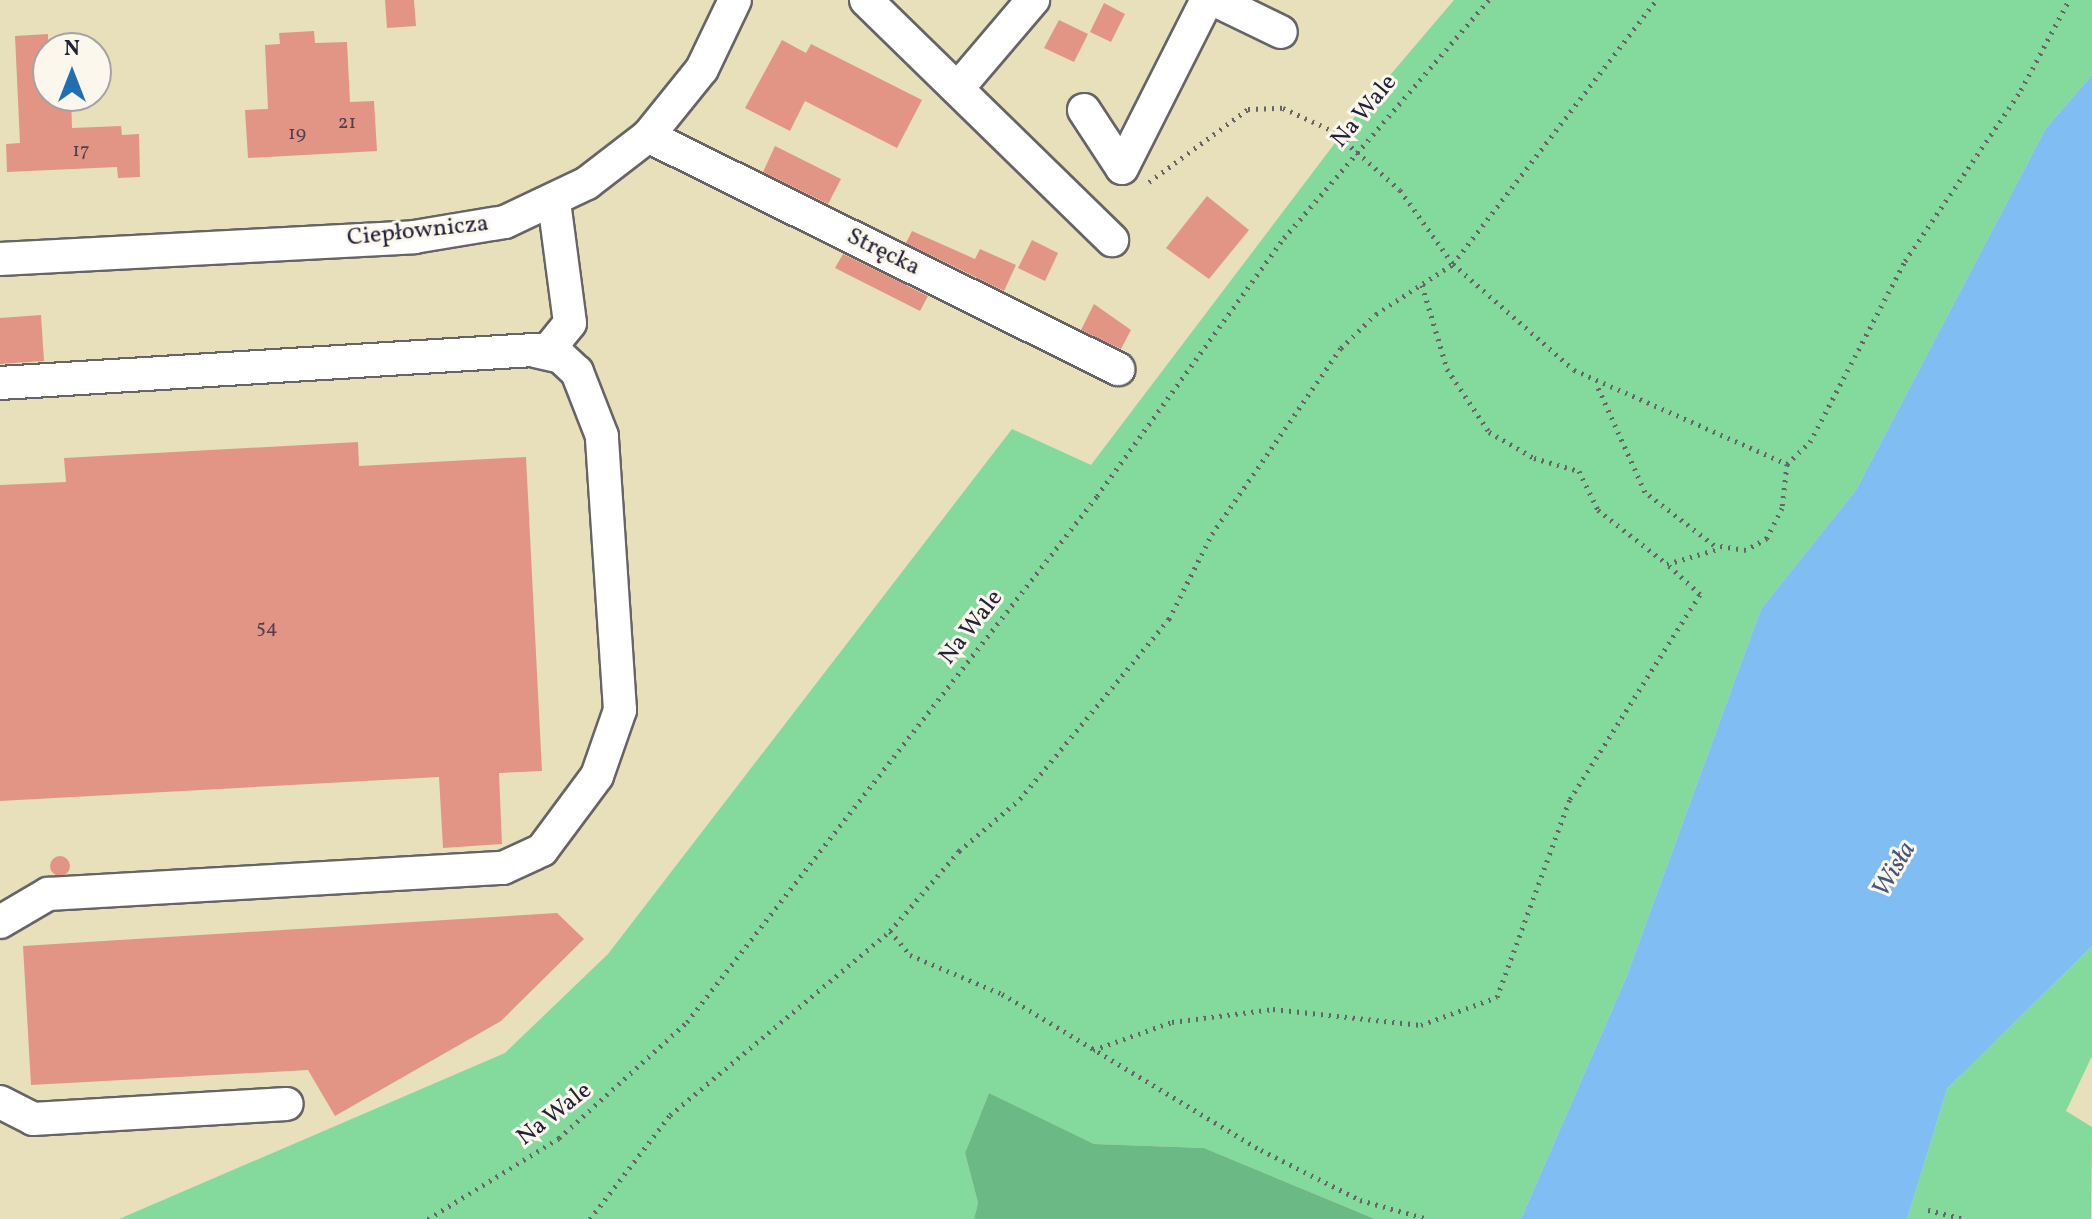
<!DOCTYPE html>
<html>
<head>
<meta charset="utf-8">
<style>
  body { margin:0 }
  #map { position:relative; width:2092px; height:1219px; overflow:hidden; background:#e7e0bb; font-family:Vollkorn,serif }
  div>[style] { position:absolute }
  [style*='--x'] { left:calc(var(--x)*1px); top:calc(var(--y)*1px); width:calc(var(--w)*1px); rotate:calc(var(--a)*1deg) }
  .green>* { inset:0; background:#84d99c }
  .forest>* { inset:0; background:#6bb984 }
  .water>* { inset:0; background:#80bdf3 }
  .building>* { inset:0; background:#e29585 }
  .round { border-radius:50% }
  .path>* { height:5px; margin-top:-2.5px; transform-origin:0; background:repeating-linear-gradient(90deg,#676468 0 2px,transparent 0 8px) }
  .roads { filter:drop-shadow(2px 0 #676468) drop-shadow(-2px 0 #676468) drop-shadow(0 2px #676468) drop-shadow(0 -2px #676468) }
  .minor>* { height:32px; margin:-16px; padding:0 16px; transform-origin:16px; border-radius:16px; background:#fff }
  span { translate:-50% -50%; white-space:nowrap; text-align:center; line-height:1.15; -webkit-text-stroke:6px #fbf7ec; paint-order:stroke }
  .number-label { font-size:20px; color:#523f4e }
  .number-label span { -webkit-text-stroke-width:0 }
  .street-label { font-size:24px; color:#22223b }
  .water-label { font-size:26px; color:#43587b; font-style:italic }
  .north { position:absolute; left:32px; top:32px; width:80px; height:80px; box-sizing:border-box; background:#fbf7ec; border:2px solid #a4a2a5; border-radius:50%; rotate:0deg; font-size:22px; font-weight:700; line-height:32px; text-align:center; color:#22223b }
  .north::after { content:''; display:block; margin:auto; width:28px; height:36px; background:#1f6fb2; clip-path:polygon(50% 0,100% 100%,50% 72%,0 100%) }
</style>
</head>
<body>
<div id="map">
  <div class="green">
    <i style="clip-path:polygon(1454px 0,2092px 0,2092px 75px,2046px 128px,1856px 490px,1761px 609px,1626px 978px,1521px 1219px,1375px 1219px,1204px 1148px,1094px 1144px,989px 1093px,965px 1153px,978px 1203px,974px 1219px,119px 1219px,505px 1053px,608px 954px,1012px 429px,1091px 465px,1357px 114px)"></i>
    <i style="clip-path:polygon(2092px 946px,2092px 1056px,2066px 1111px,2092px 1127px,2091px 1219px,1907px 1219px,1947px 1089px)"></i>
  </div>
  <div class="forest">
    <i style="clip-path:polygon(989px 1093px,1094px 1144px,1204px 1148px,1375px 1219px,974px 1219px,978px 1203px,965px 1153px)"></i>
  </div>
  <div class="water">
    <i style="clip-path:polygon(2092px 75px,2092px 946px,1947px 1089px,1907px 1219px,1521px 1219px,1626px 978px,1761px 609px,1856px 490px,2046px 128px)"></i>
  </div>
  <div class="building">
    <i style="clip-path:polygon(385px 0,414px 0,416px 26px,387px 28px)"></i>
    <i style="clip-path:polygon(1104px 3px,1125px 14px,1111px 42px,1090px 32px)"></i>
    <i style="clip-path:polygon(1059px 20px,1088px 34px,1074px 62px,1044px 48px)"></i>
    <i style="clip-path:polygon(314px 31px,315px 43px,347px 42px,350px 102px,374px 101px,377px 151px,248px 158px,245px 110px,268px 109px,265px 45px,280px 44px,279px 33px)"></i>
    <i style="clip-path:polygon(48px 34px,48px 96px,71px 96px,72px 128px,121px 126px,122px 135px,139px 134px,140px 177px,118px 178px,117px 167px,7px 172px,6px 144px,20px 143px,15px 36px)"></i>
    <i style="clip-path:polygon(782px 40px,806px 53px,811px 44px,922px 100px,897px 148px,805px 101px,790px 131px,745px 108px)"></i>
    <i style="clip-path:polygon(775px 146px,841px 179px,828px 204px,763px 172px)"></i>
    <i style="clip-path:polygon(1207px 196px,1249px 230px,1209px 279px,1166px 248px)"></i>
    <i style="clip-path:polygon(912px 231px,975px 259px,980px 249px,1016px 265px,1004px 291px,906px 243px)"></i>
    <i style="clip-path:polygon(1032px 240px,1058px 253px,1045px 281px,1018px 268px)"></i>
    <i style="clip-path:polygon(843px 254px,928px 296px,920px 311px,835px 268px)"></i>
    <i style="clip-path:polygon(1094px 304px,1131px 330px,1121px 349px,1081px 330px)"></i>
    <i style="clip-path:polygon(41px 315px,44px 361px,0 364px,0 318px)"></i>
    <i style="clip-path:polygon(358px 442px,359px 466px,526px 457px,542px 771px,499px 773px,502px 844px,443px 848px,439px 777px,0 801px,0 485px,66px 482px,64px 458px)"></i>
    <i class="round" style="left:50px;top:856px;width:20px;height:20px"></i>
    <i style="clip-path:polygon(557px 913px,584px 939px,501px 1021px,335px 1116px,308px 1070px,31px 1085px,23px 946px)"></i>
  </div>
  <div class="path">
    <i style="--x:1149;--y:182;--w:123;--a:-36.4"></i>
    <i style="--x:1248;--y:109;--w:35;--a:-2"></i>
    <i style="--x:1283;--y:108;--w:55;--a:24.7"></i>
    <i style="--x:1333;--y:131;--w:89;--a:41.4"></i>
    <i style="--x:1400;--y:190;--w:91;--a:54.4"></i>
    <i style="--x:1453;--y:264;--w:161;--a:41.2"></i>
    <i style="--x:1574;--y:370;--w:233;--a:23.8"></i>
    <i style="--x:1787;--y:464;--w:44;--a:96.5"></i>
    <i style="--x:1782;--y:508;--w:34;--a:117"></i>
    <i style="--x:1767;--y:538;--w:24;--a:150"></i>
    <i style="--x:1746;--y:550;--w:32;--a:-171"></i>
    <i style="--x:1714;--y:545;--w:87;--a:-142.5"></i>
    <i style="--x:1645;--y:492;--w:117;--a:-114.2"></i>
    <i style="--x:1422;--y:285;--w:88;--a:73.4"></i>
    <i style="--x:1447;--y:369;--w:76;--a:56.3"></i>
    <i style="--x:1489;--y:432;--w:52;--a:30"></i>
    <i style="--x:1534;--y:458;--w:47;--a:16.1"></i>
    <i style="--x:1579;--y:471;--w:43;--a:64"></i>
    <i style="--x:1598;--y:510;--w:88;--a:38"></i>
    <i style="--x:1787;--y:464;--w:32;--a:-44"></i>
    <i style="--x:1810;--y:442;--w:204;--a:-62.3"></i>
    <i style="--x:1905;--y:261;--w:207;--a:-55.8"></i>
    <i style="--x:2021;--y:90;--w:102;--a:-61.9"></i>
    <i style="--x:890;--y:931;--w:31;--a:50"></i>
    <i style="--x:910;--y:955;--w:100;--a:23"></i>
    <i style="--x:1002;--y:994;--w:302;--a:31.1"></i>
    <i style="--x:1261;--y:1150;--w:111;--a:26.8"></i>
    <i style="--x:1360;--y:1200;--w:71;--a:15.6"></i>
    <i style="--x:1093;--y:1050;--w:84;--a:-19.5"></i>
    <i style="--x:1172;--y:1022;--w:102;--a:-7.3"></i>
    <i style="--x:1273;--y:1009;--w:149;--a:6.2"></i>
    <i style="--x:1421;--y:1025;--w:81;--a:-20.2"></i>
    <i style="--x:1497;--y:997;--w:211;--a:-69.8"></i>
    <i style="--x:1570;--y:799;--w:243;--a:-57.6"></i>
    <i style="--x:1700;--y:594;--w:45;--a:-137.7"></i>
    <i style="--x:1667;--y:564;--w:56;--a:-16.5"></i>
    <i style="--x:1928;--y:1210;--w:36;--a:14"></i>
    <i style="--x:428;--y:1219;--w:154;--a:-31.7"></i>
    <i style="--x:559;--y:1138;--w:173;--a:-42.2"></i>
    <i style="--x:687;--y:1022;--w:667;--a:-52.06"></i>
    <i style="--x:1097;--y:496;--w:319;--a:-54.1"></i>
    <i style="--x:1284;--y:238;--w:314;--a:-49.3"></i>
    <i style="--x:590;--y:1219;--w:131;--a:-52.4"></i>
    <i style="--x:670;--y:1115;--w:287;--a:-39.9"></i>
    <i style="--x:890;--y:931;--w:106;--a:-49.2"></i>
    <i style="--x:959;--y:851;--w:80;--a:-40.4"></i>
    <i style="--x:1020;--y:799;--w:234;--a:-50.4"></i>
    <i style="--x:1169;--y:619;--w:95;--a:-63.2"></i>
    <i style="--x:1212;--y:534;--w:226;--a:-55.3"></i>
    <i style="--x:1341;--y:348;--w:49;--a:-44.2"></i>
    <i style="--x:1376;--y:314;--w:92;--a:-33"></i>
    <i style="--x:1453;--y:264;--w:333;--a:-52.4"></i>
  </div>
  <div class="roads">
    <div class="minor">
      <i style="--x:866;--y:0;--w:344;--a:44.3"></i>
      <i style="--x:1215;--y:0;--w:73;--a:25.9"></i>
      <i style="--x:958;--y:88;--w:116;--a:-49.6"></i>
      <i style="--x:1084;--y:110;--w:69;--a:56.8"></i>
      <i style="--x:1122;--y:168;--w:188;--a:-63.2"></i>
      <i style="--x:648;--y:136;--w:525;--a:26.37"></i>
      <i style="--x:0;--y:259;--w:415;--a:-3"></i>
      <i style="--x:414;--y:237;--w:92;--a:-9.4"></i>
      <i style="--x:505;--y:222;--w:91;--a:-25.4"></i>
      <i style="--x:587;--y:183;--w:77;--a:-37.6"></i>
      <i style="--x:648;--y:136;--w:86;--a:-51.1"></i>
      <i style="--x:702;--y:69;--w:76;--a:-64.4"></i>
      <i style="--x:0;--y:383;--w:550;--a:-3.54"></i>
      <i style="--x:549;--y:349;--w:33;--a:-51"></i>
      <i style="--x:570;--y:323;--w:122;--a:-97.5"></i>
      <i style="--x:0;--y:922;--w:56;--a:-30.3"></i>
      <i style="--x:48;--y:894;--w:456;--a:-3.3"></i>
      <i style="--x:503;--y:868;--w:43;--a:-24.8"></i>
      <i style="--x:542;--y:850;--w:92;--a:-53.4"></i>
      <i style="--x:597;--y:776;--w:70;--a:-70.8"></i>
      <i style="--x:620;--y:710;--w:275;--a:-93.8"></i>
      <i style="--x:602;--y:436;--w:69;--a:-111.3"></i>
      <i style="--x:577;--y:372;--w:22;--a:-137"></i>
      <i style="--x:561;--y:357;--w:26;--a:-167"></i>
      <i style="--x:0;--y:1102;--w:37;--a:27"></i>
      <i style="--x:33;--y:1119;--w:254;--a:-3.4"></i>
    </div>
  </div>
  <div class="number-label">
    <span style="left:347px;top:123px">21</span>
    <span style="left:297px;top:134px">19</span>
    <span style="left:81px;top:151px">17</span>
    <span style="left:267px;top:628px">54</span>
  </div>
  <div class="street-label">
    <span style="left:1365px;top:112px;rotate:-50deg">Na Wale</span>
    <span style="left:418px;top:232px;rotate:-6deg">Ciepłownicza</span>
    <span style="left:883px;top:253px;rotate:26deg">Stręcka</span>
    <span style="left:972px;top:628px;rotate:-52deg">Na Wale</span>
    <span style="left:555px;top:1115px;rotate:-38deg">Na Wale</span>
  </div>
  <div class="water-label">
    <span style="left:1895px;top:870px;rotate:-59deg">Wisła</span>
  </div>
  <div class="north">N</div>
</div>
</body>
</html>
